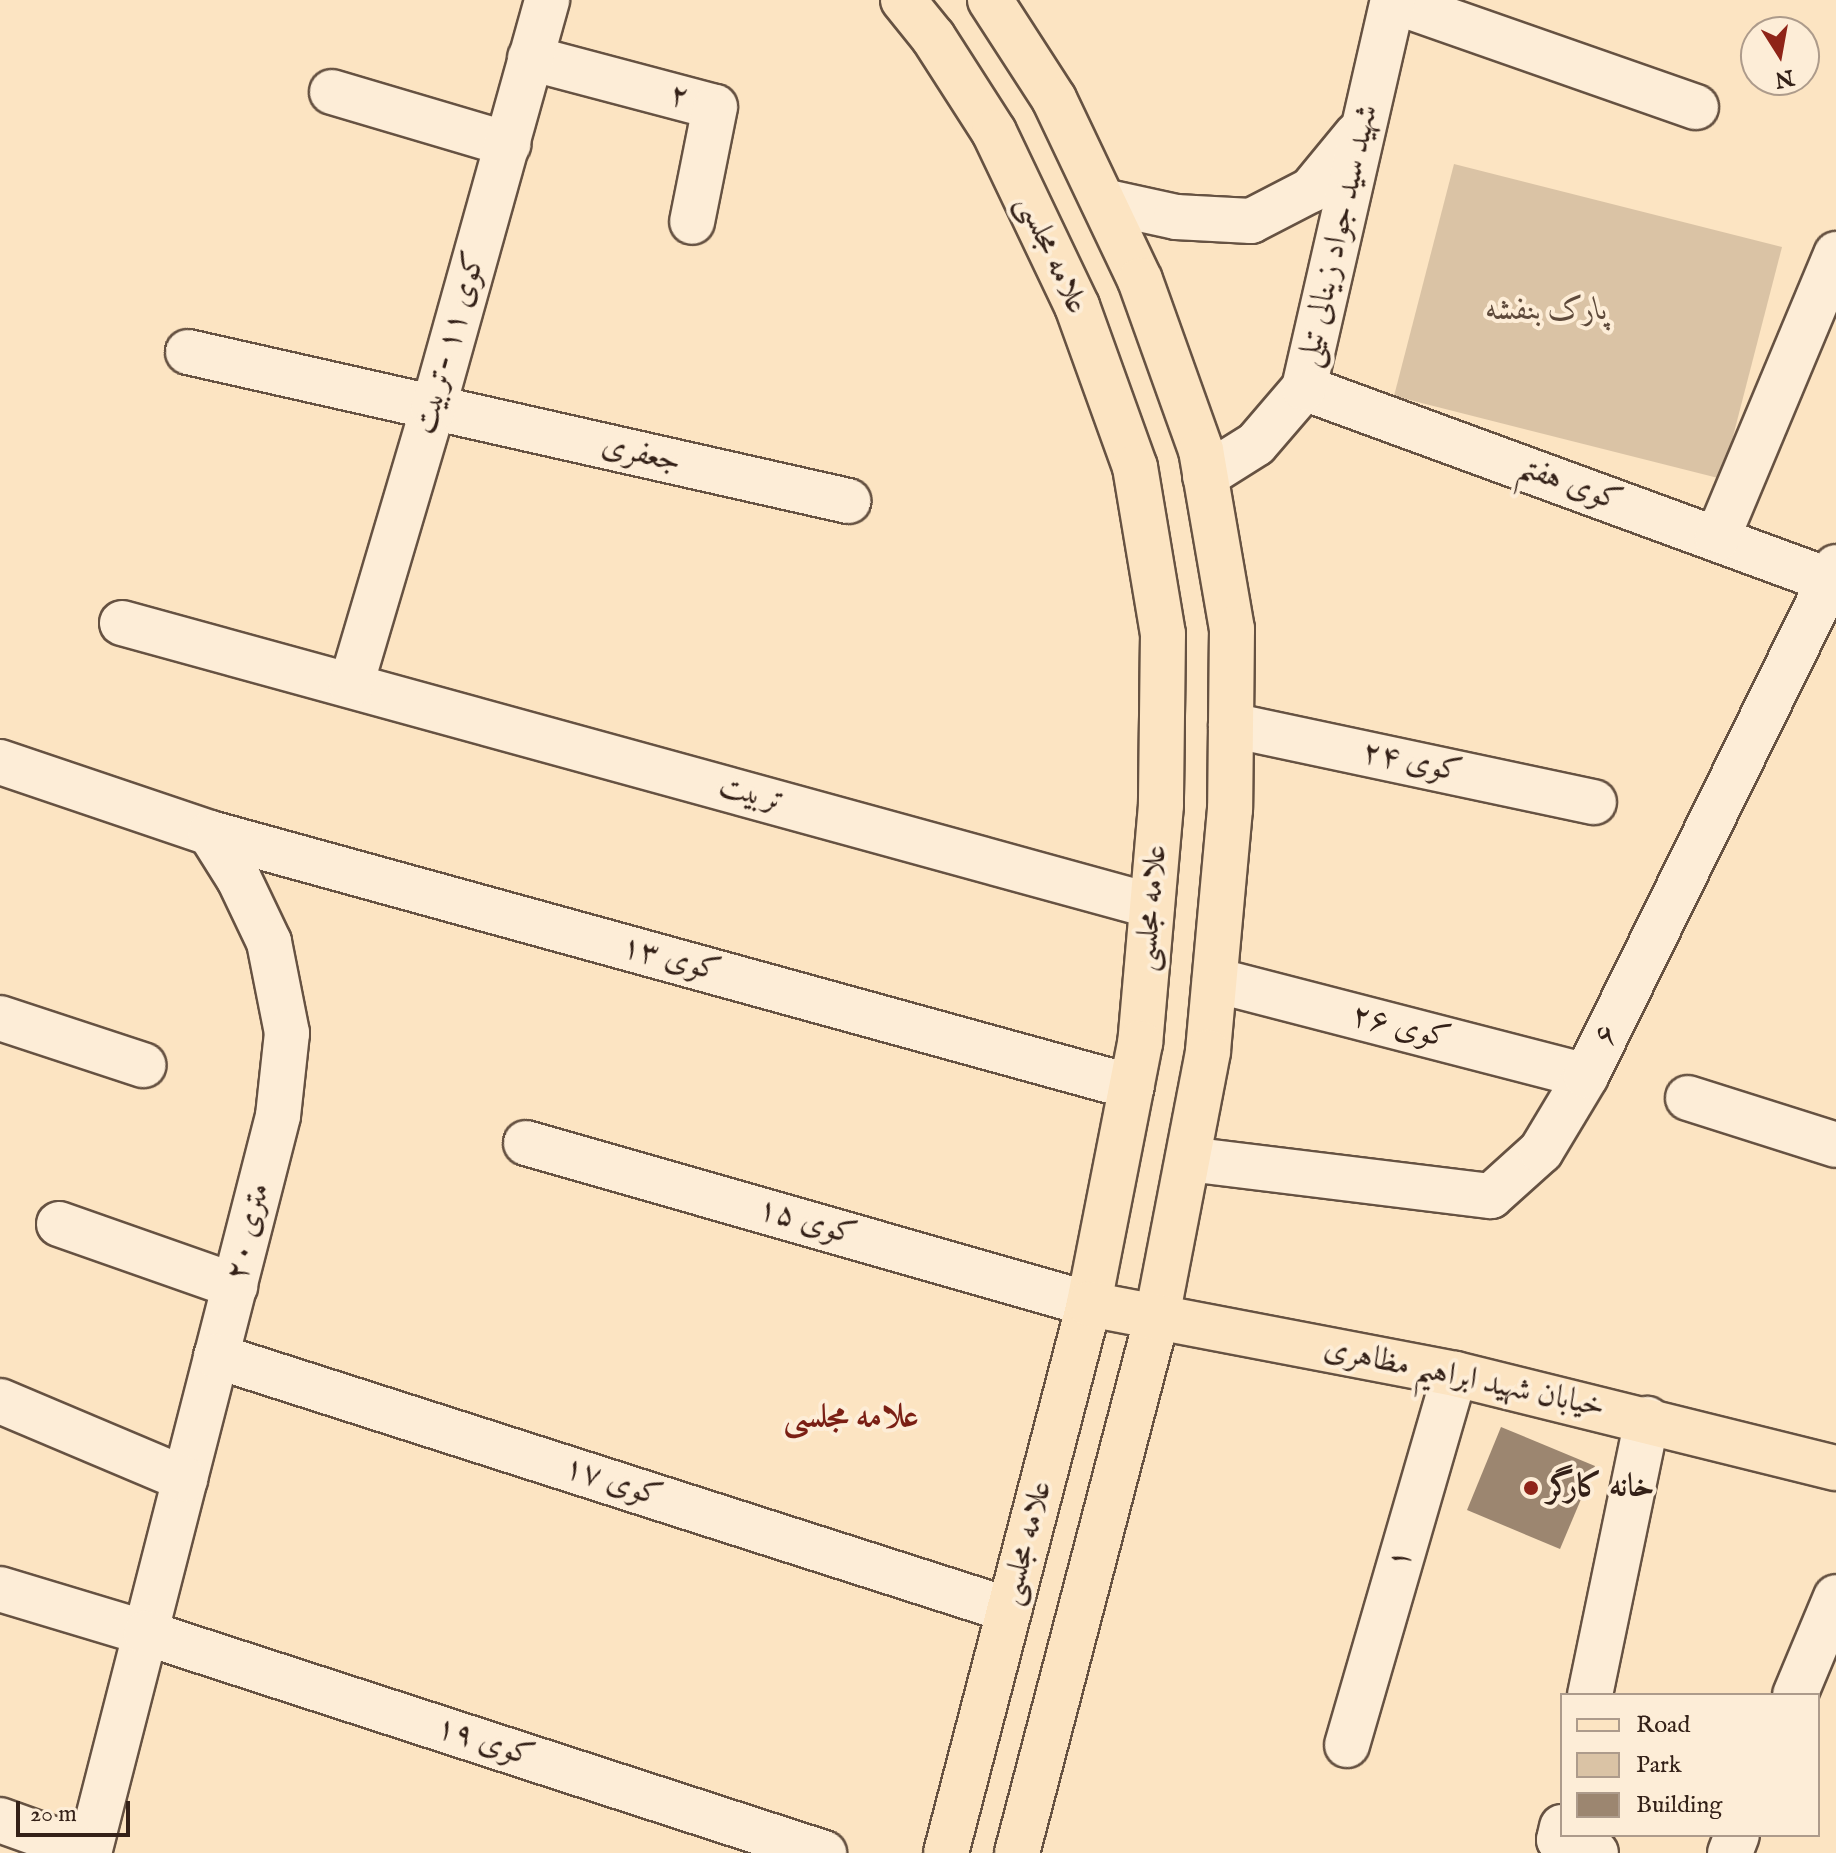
<!DOCTYPE html>
<html>
<head>
<meta charset="utf-8">
<style>
  body { margin:0 }
  #map { position:relative; width:1836px; height:1853px; overflow:hidden; background:#fce4c2; font-family:"IM FELL English",Amiri,serif }
  div>[style] { position:absolute }
  [style*='--x'] { left:calc(var(--x)*1px); top:calc(var(--y)*1px); width:calc(var(--w)*1px); rotate:calc(var(--a)*1deg) }
  .green>* { inset:0; background:#dac3a5 }
  .building>* { inset:0; background:#9c8670 }
  .roads { filter:drop-shadow(2px 0 #665242) drop-shadow(-2px 0 #665242) drop-shadow(0 2px #665242) drop-shadow(0 -2px #665242) }
  .minor>* { height:44px; margin:-22px; padding:0 22px; transform-origin:22px; border-radius:22px; background:#fdedd7 }
  .major>* { height:44px; margin:-22px; padding:0 22px; transform-origin:22px; border-radius:22px; background:#fce4c2 }
  .dots>* { width:22px; height:22px; translate:-50% -50%; box-sizing:border-box; border:4px solid #fdedd7; border-radius:50% }
  span { translate:-50% -50%; white-space:nowrap; text-align:center; line-height:1.15; -webkit-text-stroke:8px #fdedd7; paint-order:stroke }
  .street-label { font-size:32px; color:#342118 }
  .park-label { font-size:32px; color:#5e4a3b; font-style:italic }
  .poi-label { font-size:32px; color:#342118; font-weight:700 }
  .left { translate:0 -50%; text-align:left }
  .neighbourhood-label { font-size:34px; color:#7a1f14; font-weight:700 }
  .legend { position:absolute; left:1560px; top:1693px; width:260px; height:144px; box-sizing:border-box; background:#fdedd7; border:2px solid #ad9b8b; margin:0; padding:10px 14px; list-style:none; font-size:24px; color:#342118 }
  .legend li { display:flex; align-items:center; gap:16px; height:40px }
  .legend b { width:40px; border:2px solid #ad9b8b }
  .north { position:absolute; left:1740px; top:16px; width:80px; height:80px; box-sizing:border-box; background:#fdedd7; border:2px solid #ad9b8b; border-radius:50%; rotate:169deg; font-size:22px; font-weight:700; line-height:32px; text-align:center; color:#342118 }
  .north::after { content:''; display:block; margin:auto; width:28px; height:36px; background:#8f2418; clip-path:polygon(50% 0,100% 100%,50% 72%,0 100%) }
  .scale { position:absolute; left:16px; top:1801px; width:114px; height:36px; box-sizing:border-box; border:4px solid #342118; border-top:0; padding-left:10px; font-size:24px; line-height:28px; white-space:nowrap; color:#342118; -webkit-text-stroke:6px #fdedd7; paint-order:stroke }
</style>
</head>
<body>
<div id="map">
  <div class="green">
    <i style="clip-path:polygon(1454px 164px,1782px 247px,1722px 479px,1394px 396px)"></i>
  </div>
  <div class="building">
    <i style="clip-path:polygon(1501px 1427px,1595px 1466px,1560px 1549px,1467px 1510px)"></i>
  </div>
  <div class="roads">
    <div class="minor">
      <i style="--x:1393;--y:1;--w:321;--a:19.3"></i>
      <i style="--x:530;--y:58;--w:191;--a:14.8"></i>
      <i style="--x:715;--y:107;--w:117;--a:101.3"></i>
      <i style="--x:332;--y:92;--w:184;--a:16.5"></i>
      <i style="--x:1103;--y:201;--w:75;--a:12.4"></i>
      <i style="--x:1176;--y:217;--w:75;--a:3.1"></i>
      <i style="--x:1251;--y:221;--w:68;--a:-27.3"></i>
      <i style="--x:1311;--y:190;--w:72;--a:-50.6"></i>
      <i style="--x:188;--y:352;--w:677;--a:12.72"></i>
      <i style="--x:1304;--y:388;--w:567;--a:20.13"></i>
      <i style="--x:1205;--y:476;--w:60;--a:-32.1"></i>
      <i style="--x:1256;--y:444;--w:74;--a:-49.4"></i>
      <i style="--x:1304;--y:388;--w:398;--a:-77.1"></i>
      <i style="--x:1717;--y:539;--w:309;--a:-67.3"></i>
      <i style="--x:122;--y:623;--w:1068;--a:15.36"></i>
      <i style="--x:351;--y:685;--w:288;--a:-73.5"></i>
      <i style="--x:433;--y:409;--w:425;--a:-74.4"></i>
      <i style="--x:1231;--y:725;--w:371;--a:12"></i>
      <i style="--x:0;--y:762;--w:222;--a:18.7"></i>
      <i style="--x:210;--y:833;--w:54;--a:57.8"></i>
      <i style="--x:239;--y:879;--w:70;--a:64.5"></i>
      <i style="--x:269;--y:942;--w:93;--a:78.8"></i>
      <i style="--x:287;--y:1033;--w:83;--a:96.2"></i>
      <i style="--x:278;--y:1116;--w:761;--a:104.38"></i>
      <i style="--x:210;--y:833;--w:956;--a:15.4"></i>
      <i style="--x:1215;--y:980;--w:383;--a:14.5"></i>
      <i style="--x:0;--y:1018;--w:151;--a:18.2"></i>
      <i style="--x:1688;--y:1098;--w:155;--a:17.6"></i>
      <i style="--x:526;--y:1143;--w:586;--a:15.96"></i>
      <i style="--x:1188;--y:1159;--w:305;--a:7"></i>
      <i style="--x:1491;--y:1196;--w:67;--a:-42"></i>
      <i style="--x:1541;--y:1151;--w:87;--a:-59"></i>
      <i style="--x:1586;--y:1076;--w:567;--a:-63.84"></i>
      <i style="--x:59;--y:1224;--w:187;--a:19.4"></i>
      <i style="--x:216;--y:1356;--w:833;--a:17.76"></i>
      <i style="--x:0;--y:1401;--w:201;--a:22.9"></i>
      <i style="--x:0;--y:1589;--w:152;--a:16.8"></i>
      <i style="--x:146;--y:1633;--w:713;--a:17.98"></i>
      <i style="--x:1590;--y:1695;--w:282;--a:-78.3"></i>
      <i style="--x:1795;--y:1695;--w:106;--a:-67.3"></i>
      <i style="--x:1347;--y:1745;--w:386;--a:-73.8"></i>
      <i style="--x:0;--y:1820;--w:95;--a:19.8"></i>
      <i style="--x:1562;--y:1827;--w:13;--a:103"></i>
      <i style="--x:1559;--y:1840;--w:39;--a:19"></i>
      <i style="--x:1730;--y:1853;--w:19;--a:-69"></i>
    </div>
    <div class="major">
      <i style="--x:903;--y:0;--w:48;--a:51"></i>
      <i style="--x:933;--y:37;--w:113;--a:57.3"></i>
      <i style="--x:994;--y:132;--w:193;--a:64.5"></i>
      <i style="--x:1077;--y:306;--w:171;--a:70.2"></i>
      <i style="--x:1135;--y:467;--w:169;--a:80.5"></i>
      <i style="--x:1163;--y:634;--w:171;--a:90.7"></i>
      <i style="--x:1161;--y:805;--w:239;--a:95"></i>
      <i style="--x:1140;--y:1043;--w:266;--a:101.1"></i>
      <i style="--x:1089;--y:1304;--w:567;--a:104.6"></i>
      <i style="--x:990;--y:0;--w:118;--a:57.1"></i>
      <i style="--x:1054;--y:99;--w:200;--a:64.6"></i>
      <i style="--x:1140;--y:280;--w:181;--a:70.3"></i>
      <i style="--x:1201;--y:450;--w:182;--a:80.2"></i>
      <i style="--x:1232;--y:629;--w:180;--a:90.6"></i>
      <i style="--x:1230;--y:809;--w:244;--a:95.2"></i>
      <i style="--x:1208;--y:1052;--w:270;--a:100.9"></i>
      <i style="--x:1157;--y:1317;--w:554;--a:104.64"></i>
      <i style="--x:1089;--y:1304;--w:373;--a:10.8"></i>
      <i style="--x:1455;--y:1374;--w:392;--a:13.9"></i>
    </div>
  </div>
  <div class="dots">
    <i style="left:1531px;top:1488px;background:#8f2418"></i>
  </div>
  <div class="street-label">
    <span style="left:679px;top:97px;rotate:15deg">۲</span>
    <span style="left:1339px;top:236px;rotate:-77deg">شهید سید جواد زینالی تیلی</span>
    <span style="left:1051px;top:255px;rotate:65deg">علامه مجلسی</span>
    <span style="left:451px;top:343px;rotate:-74deg">کوی ۱۱ -تربیت</span>
    <span style="left:641px;top:455px;rotate:13deg">جعفری</span>
    <span style="left:1570px;top:485px;rotate:20deg">کوی هفتم</span>
    <span style="left:1412px;top:763px;rotate:12deg">کوی ۲۴</span>
    <span style="left:751px;top:795px;rotate:15deg">تربیت</span>
    <span style="left:1152px;top:908px;rotate:-85deg">علامه مجلسی</span>
    <span style="left:671px;top:960px;rotate:15deg">کوی ۱۳</span>
    <span style="left:1401px;top:1028px;rotate:14deg">کوی ۲۶</span>
    <span style="left:1607px;top:1035px;rotate:-64deg">۶</span>
    <span style="left:807px;top:1223px;rotate:16deg">کوی ۱۵</span>
    <span style="left:249px;top:1232px;rotate:-76deg">۲۰ متری</span>
    <span style="left:1464px;top:1379px;rotate:12deg">خیابان شهید ابراهیم مظاهری</span>
    <span style="left:613px;top:1483px;rotate:18deg">کوی ۱۷</span>
    <span style="left:1027px;top:1543px;rotate:-75deg">علامه مجلسی</span>
    <span style="left:1401px;top:1559px;rotate:-74deg">۱</span>
    <span style="left:485px;top:1743px;rotate:18deg">کوی ۱۹</span>
  </div>
  <div class="park-label">
    <span style="left:1547px;top:311px">پارک بنفشه</span>
  </div>
  <div class="poi-label">
    <span class="left" style="left:1547px;top:1488px">خانه کارگر</span>
  </div>
  <div class="neighbourhood-label">
    <span style="left:851px;top:1417px">علامه مجلسی</span>
  </div>
  <ul class="legend">
  <li><b style="height:10px;background:#fce4c2"></b>Road</li>
  <li><b style="height:22px;background:#dac3a5"></b>Park</li>
  <li><b style="height:22px;background:#9c8670"></b>Building</li>
  </ul>
  <div class="north">N</div>
  <div class="scale">20 m</div>
</div>
</body>
</html>
